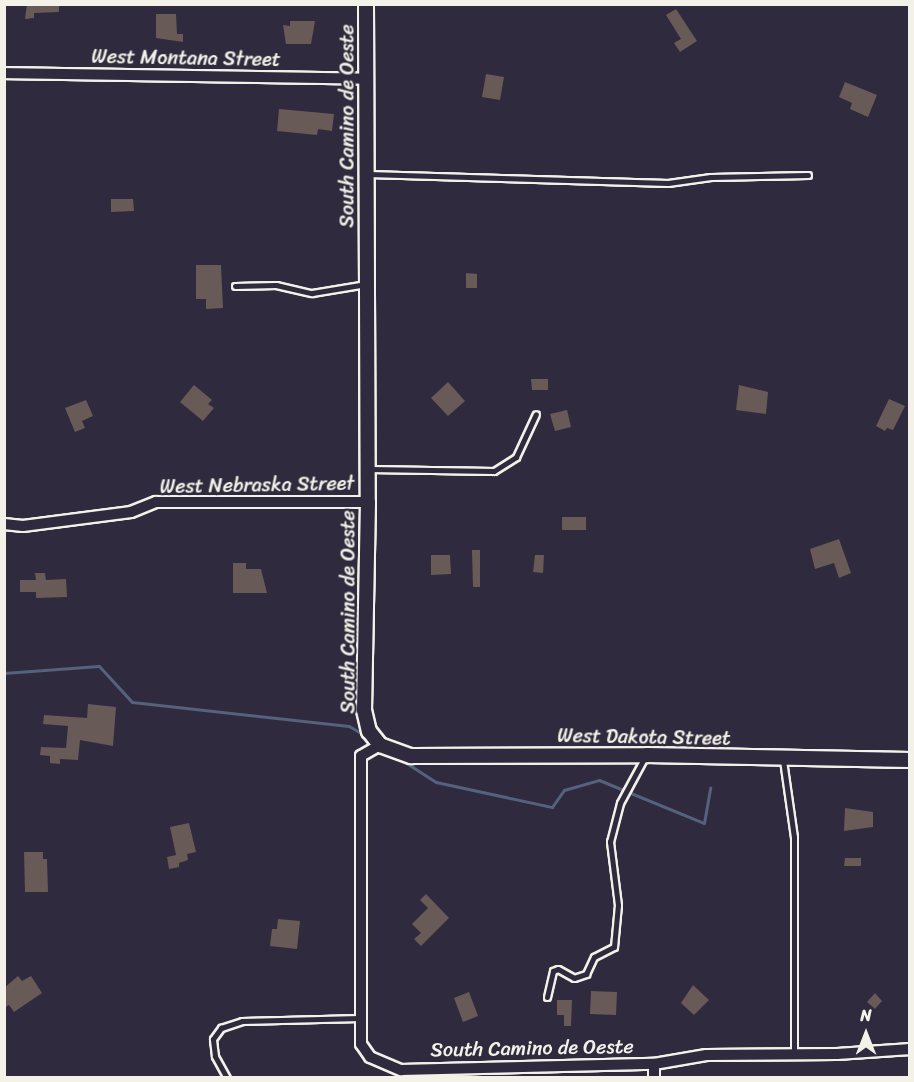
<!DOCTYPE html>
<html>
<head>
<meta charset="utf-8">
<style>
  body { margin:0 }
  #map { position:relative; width:914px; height:1082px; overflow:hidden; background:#2f2a3d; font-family:Sriracha,sans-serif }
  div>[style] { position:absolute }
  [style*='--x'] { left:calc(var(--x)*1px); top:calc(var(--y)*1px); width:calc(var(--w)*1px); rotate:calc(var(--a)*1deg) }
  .stream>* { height:3px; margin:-1.5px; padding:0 1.5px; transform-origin:1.5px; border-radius:1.5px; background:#54627d }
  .building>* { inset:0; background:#685a57 }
  .roads { filter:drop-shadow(2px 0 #f4f1e8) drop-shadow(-2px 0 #f4f1e8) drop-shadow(0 2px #f4f1e8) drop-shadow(0 -2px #f4f1e8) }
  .lane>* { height:5px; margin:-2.5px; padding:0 2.5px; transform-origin:2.5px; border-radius:2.5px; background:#2f2a3d }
  .street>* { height:10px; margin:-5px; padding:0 5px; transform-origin:5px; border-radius:5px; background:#2f2a3d }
  .secondary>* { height:14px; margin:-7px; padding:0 7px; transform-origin:7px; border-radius:7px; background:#2f2a3d }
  span { translate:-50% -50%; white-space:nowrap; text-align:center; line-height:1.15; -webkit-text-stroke:4.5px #2f2a3d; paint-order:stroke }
  .street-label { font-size:20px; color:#f4f1e8 }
  .frame { position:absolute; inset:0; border:6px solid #f4f1e8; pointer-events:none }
  .north { position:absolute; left:836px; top:1004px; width:60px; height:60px; -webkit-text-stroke:4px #2f2a3d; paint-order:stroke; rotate:0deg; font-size:16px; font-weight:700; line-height:24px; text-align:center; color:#f4f1e8 }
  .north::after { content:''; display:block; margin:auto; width:21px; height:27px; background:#f4f1e8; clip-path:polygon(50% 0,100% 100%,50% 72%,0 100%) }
</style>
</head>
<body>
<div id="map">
  <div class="stream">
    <i style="--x:4;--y:673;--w:95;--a:-4.2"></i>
    <i style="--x:99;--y:666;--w:49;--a:47.5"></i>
    <i style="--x:132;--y:702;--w:218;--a:6.3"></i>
    <i style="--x:349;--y:726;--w:21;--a:31"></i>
    <i style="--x:400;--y:759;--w:43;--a:32.6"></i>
    <i style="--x:436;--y:782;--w:119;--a:12.2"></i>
    <i style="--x:552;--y:807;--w:21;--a:-55"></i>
    <i style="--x:564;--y:790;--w:36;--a:-16"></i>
    <i style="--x:599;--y:780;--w:113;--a:22.3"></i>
    <i style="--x:704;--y:823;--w:36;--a:-80"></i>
  </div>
  <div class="building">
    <i style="clip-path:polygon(27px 4px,59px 4px,59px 12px,34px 13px,34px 18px,25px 19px)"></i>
    <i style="clip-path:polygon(676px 9px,697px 41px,680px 52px,674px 43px,681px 39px,666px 15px)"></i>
    <i style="clip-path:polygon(156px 14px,176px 14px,177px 34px,183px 34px,183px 42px,156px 38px)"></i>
    <i style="clip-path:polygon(290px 21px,315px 21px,311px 44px,286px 44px,283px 25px,290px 26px)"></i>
    <i style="clip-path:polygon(486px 74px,504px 77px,500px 100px,482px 97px)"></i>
    <i style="clip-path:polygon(845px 82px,877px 95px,868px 117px,850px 109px,852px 103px,839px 97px)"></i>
    <i style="clip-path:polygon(279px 109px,334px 114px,332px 131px,318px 129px,317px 135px,277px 131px)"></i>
    <i style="clip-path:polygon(111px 199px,133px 199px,134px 211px,111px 212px)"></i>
    <i style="clip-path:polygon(196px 265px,221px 265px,223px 308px,206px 309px,206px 299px,196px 299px)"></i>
    <i style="clip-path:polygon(466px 273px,477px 274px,477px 288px,466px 288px)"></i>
    <i style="clip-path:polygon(531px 379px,548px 379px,548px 390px,532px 390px)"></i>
    <i style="clip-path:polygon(448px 382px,465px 401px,448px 416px,431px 398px)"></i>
    <i style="clip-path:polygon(194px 385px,212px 400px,208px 404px,214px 408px,203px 421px,180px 402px)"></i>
    <i style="clip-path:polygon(739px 385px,768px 392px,766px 414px,736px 410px)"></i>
    <i style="clip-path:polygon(889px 399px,905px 406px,893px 430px,887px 428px,885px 431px,876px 426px)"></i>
    <i style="clip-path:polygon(86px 400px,93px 416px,82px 421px,85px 428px,75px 432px,65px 408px)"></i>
    <i style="clip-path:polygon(567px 410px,571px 427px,555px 431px,550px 414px)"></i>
    <i style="clip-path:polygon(562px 517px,586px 517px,586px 530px,562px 530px)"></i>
    <i style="clip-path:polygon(839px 539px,851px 573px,839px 578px,834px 563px,815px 569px,810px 549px)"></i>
    <i style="clip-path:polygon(472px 550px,480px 550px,480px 587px,473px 587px)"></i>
    <i style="clip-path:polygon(431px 555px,450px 555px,451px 574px,431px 575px)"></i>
    <i style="clip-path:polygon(535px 555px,544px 555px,543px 573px,533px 572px)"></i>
    <i style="clip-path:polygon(233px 563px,246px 563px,246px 569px,261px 569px,267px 593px,233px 593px)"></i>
    <i style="clip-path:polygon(35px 573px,45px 573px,46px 580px,66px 579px,67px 597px,36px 598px,36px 592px,20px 592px,20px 580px,36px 580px)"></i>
    <i style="clip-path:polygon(88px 704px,116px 707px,113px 746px,80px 740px,78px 760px,60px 759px,60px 764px,50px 763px,50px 756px,40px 755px,41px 747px,66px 748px,68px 726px,43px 724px,44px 715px,87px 718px)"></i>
    <i style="clip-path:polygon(845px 808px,873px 812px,873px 827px,844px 831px)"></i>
    <i style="clip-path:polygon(189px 823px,196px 852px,187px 854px,188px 860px,179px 863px,179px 867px,169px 869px,167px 857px,176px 855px,170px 827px)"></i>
    <i style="clip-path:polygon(24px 852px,43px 852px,43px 859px,47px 859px,48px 892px,25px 892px)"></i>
    <i style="clip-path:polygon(845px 858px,861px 858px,861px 866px,844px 866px)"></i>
    <i style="clip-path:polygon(426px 894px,449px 918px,421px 946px,414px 939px,421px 933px,412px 924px,428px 908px,420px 900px)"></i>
    <i style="clip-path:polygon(278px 919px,300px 921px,297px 949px,270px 946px,272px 929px,277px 929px)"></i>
    <i style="clip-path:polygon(18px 976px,22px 981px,31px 976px,42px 993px,14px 1012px,9px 1005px,4px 1008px,4px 988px)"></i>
    <i style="clip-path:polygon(693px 985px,709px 1000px,694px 1015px,681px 1003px)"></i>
    <i style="clip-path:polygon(591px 991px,617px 992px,616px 1015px,590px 1014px)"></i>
    <i style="clip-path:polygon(469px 992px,478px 1016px,463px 1022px,454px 998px)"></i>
    <i style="clip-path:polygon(875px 993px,882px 1001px,875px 1009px,867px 1002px)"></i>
    <i style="clip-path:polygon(557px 1000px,572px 1000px,571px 1026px,564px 1026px,564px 1015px,557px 1015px)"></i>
  </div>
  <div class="roads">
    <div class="lane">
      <i style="--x:368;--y:174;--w:300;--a:1.7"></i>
      <i style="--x:668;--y:183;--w:43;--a:-7.9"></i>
      <i style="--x:711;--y:177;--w:97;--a:-1.2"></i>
      <i style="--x:235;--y:286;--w:41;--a:-1.4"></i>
      <i style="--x:276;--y:285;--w:37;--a:13"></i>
      <i style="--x:312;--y:293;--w:55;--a:-9.5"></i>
      <i style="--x:369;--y:469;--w:125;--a:0.9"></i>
      <i style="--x:494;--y:471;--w:26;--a:-32"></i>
      <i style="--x:516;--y:457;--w:47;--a:-65.1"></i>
      <i style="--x:783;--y:760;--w:78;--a:81.9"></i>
      <i style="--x:794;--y:837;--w:217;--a:90"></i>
      <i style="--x:547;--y:997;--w:27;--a:-77"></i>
      <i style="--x:553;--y:971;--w:5;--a:-22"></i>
      <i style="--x:558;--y:969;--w:18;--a:29"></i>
      <i style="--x:574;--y:978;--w:13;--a:-18"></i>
      <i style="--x:586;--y:974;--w:19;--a:-65"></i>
      <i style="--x:594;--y:957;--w:22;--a:-27"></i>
      <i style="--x:614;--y:947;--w:42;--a:-84.6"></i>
      <i style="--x:618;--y:905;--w:64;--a:-97.2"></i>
      <i style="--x:610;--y:842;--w:40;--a:-75.6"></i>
      <i style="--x:620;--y:803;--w:55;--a:-61.6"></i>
      <i style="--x:227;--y:1078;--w:25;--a:-119"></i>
      <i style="--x:215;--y:1056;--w:17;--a:-97"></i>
      <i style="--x:213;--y:1039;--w:14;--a:-54"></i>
      <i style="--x:221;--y:1028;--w:22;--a:-18"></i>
      <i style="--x:242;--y:1021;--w:118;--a:-1.5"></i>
    </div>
    <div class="street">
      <i style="--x:4;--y:73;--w:362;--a:0.9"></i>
      <i style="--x:4;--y:524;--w:19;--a:6"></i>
      <i style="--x:23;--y:526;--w:109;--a:-7.4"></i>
      <i style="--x:131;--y:512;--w:27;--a:-22"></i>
      <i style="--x:156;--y:502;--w:212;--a:0"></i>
      <i style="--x:380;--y:745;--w:22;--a:150"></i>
      <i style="--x:361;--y:756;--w:288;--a:90"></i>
      <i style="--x:361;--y:1044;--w:16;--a:55"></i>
      <i style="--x:370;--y:1057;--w:34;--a:23"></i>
      <i style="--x:401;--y:1070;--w:253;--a:-1.4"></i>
      <i style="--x:654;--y:1078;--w:14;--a:-90"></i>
      <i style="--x:654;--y:1064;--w:53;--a:-9.8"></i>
      <i style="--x:706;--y:1055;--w:131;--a:-0.4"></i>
      <i style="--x:837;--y:1054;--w:73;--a:-3.9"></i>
    </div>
    <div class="secondary">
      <i style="--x:366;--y:4;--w:498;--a:89.8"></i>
      <i style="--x:368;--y:502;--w:208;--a:91.1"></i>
      <i style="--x:364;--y:710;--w:22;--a:77"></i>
      <i style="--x:369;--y:731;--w:18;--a:52"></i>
      <i style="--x:380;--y:745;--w:33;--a:20"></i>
      <i style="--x:411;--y:756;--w:236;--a:-0.2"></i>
      <i style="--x:647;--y:755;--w:263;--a:1.1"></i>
    </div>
  </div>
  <div class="street-label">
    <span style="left:186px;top:58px;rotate:1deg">West Montana Street</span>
    <span style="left:347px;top:126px;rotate:-90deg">South Camino de Oeste</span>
    <span style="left:257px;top:485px;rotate:-1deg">West Nebraska Street</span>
    <span style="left:348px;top:612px;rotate:-90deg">South Camino de Oeste</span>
    <span style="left:644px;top:737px;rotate:1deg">West Dakota Street</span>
    <span style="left:532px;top:1048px;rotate:-1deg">South Camino de Oeste</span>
  </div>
  <div class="frame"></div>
  <div class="north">N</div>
</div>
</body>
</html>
